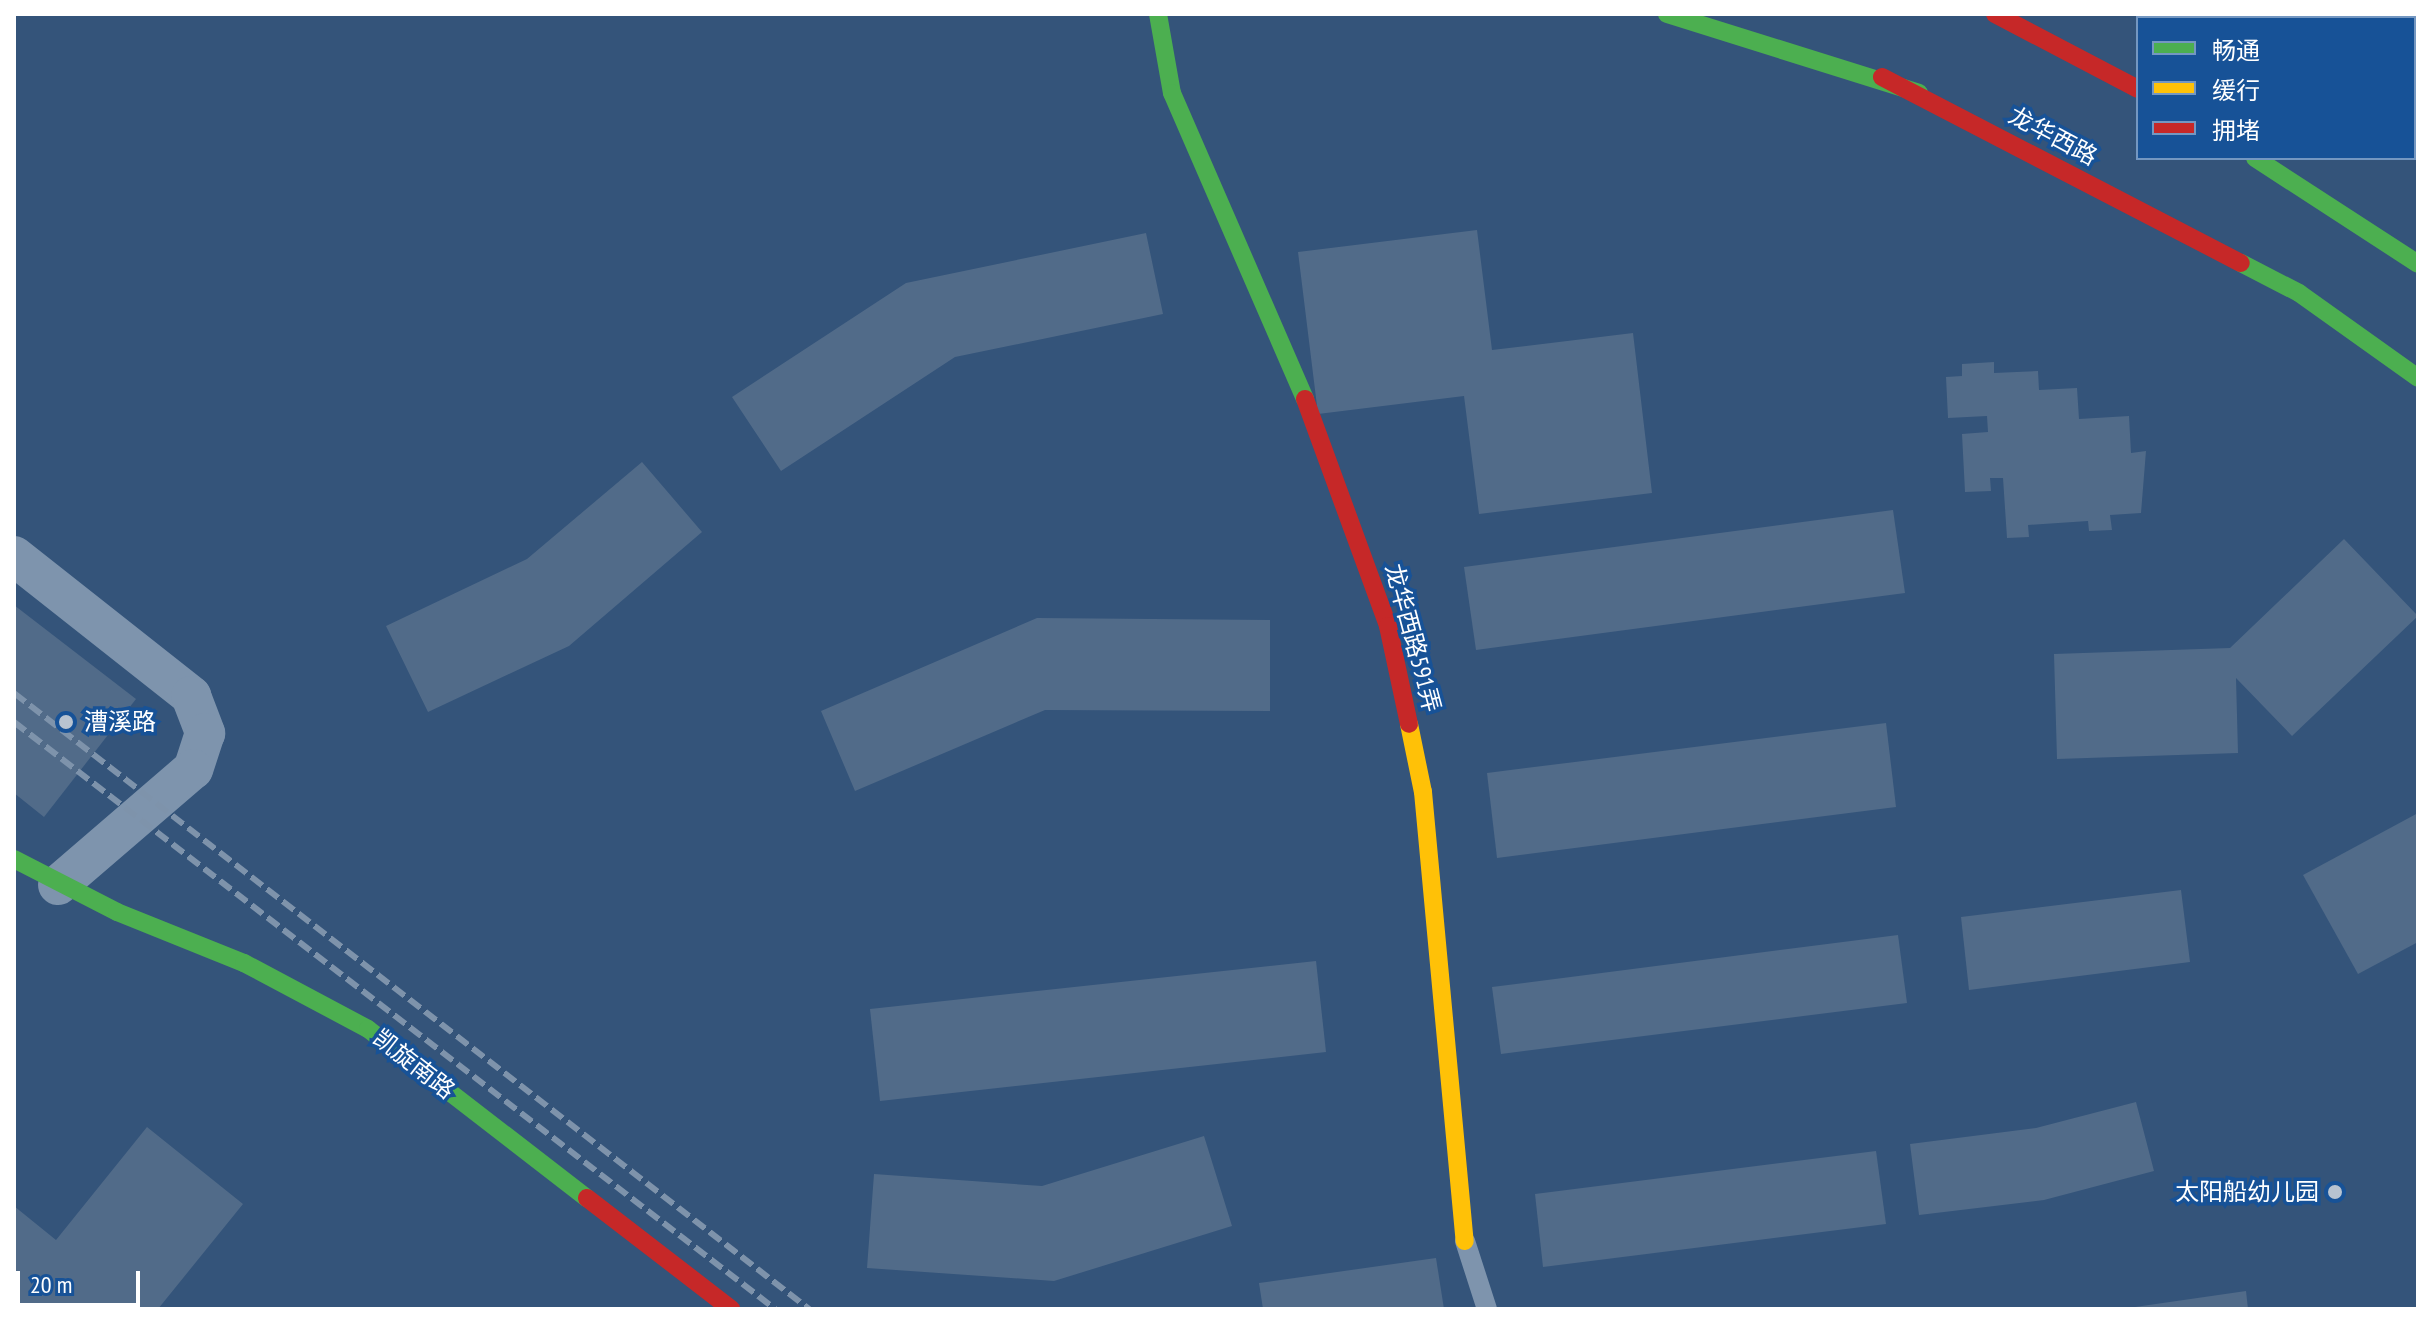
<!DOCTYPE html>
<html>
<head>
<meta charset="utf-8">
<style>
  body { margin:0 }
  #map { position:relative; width:2432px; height:1323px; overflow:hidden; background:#34547a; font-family:"PT Sans Narrow","Noto Sans SC",sans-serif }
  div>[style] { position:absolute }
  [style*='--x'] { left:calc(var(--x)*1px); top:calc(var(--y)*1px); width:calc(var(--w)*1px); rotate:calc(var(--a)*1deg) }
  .building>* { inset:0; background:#516b89 }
  .lane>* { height:20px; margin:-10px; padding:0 10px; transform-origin:10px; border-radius:10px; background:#7e94ad }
  .street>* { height:40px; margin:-20px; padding:0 20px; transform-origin:20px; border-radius:20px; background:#7e94ad }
  .fast>* { height:18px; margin:-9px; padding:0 9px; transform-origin:9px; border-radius:9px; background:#4caf50 }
  .slow>* { height:18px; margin:-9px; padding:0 9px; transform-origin:9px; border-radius:9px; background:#ffc107 }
  .jam>* { height:18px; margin:-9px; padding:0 9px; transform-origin:9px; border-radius:9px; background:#c62828 }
  .rail>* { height:6px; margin-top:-3px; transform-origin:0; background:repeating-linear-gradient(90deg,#7e93ab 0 14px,transparent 0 20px) }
  .dots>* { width:22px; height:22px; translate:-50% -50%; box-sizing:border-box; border:4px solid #175297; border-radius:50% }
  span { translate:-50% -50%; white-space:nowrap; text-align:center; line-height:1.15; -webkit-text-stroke:7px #175297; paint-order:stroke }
  .street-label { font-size:24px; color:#fff }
  .poi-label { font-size:24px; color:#fff }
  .left { translate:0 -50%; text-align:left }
  .right { translate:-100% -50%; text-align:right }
  .frame { position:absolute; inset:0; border:16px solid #fff; pointer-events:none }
  .legend { position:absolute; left:2136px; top:16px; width:280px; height:144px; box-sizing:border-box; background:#175297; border:2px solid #7497c1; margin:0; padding:10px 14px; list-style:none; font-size:24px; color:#fff }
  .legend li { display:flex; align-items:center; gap:16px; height:40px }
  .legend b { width:40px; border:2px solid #7497c1 }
  .scale { position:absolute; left:16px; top:1271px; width:124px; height:36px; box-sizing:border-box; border:4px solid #fff; border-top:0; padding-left:10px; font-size:24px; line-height:28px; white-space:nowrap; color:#fff; -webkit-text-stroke:6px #175297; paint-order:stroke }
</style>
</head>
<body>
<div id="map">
  <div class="building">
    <i style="clip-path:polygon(2345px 14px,2406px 14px,2408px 18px,2339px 18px)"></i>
    <i style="clip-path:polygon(1477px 230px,1492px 350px,1633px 333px,1652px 493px,1479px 514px,1464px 396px,1318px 414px,1298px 252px)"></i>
    <i style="clip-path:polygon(1146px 233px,1163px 314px,955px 357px,781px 471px,732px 397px,906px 283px)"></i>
    <i style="clip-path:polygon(1994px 362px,1994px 373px,2038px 371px,2039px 390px,2077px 388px,2079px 419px,2129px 416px,2131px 453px,2146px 451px,2141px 513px,2110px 515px,2112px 530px,2089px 531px,2088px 521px,2028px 525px,2029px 537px,2007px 538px,2003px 478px,1990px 478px,1991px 491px,1965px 492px,1962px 434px,1988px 432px,1987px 416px,1948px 418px,1946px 377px,1962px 376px,1962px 364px)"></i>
    <i style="clip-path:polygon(642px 462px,702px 532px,569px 646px,428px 712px,386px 626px,527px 559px)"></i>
    <i style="clip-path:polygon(1893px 510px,1905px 593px,1476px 650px,1464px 567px)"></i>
    <i style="clip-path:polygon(2344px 539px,2418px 616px,2292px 736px,2236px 678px,2238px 753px,2057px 759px,2054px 654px,2230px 648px)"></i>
    <i style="clip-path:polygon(14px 605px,136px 699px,44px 817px,14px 793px)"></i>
    <i style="clip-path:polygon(1037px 618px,1270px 620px,1270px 711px,1045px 710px,855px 791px,821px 711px)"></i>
    <i style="clip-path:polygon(1886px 723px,1896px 807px,1497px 858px,1487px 773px)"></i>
    <i style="clip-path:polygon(2418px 813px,2418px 942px,2358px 974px,2303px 875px)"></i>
    <i style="clip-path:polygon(2181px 890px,2190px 962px,1969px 990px,1961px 917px)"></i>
    <i style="clip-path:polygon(1898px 935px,1907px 1003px,1501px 1054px,1492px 987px)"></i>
    <i style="clip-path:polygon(1316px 961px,1326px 1052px,880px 1101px,870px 1009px)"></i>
    <i style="clip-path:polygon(2136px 1102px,2154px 1171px,2044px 1200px,1919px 1215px,1910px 1144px,2036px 1128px)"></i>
    <i style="clip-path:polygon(147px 1127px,243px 1204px,158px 1309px,14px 1309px,14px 1206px,56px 1240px)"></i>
    <i style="clip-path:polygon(1204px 1136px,1232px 1226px,1054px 1281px,867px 1268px,874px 1174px,1042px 1186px)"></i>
    <i style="clip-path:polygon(1876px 1151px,1886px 1224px,1543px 1267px,1535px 1194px)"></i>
    <i style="clip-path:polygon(1436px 1258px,1444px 1309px,1263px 1309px,1259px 1283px)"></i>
    <i style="clip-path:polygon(2246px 1291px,2248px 1309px,2135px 1309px,2135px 1307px)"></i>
  </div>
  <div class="lane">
    <i style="--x:1465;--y:1241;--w:71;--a:72.1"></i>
  </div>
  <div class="street">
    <i style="--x:14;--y:556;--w:226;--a:38.3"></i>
    <i style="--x:191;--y:696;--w:40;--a:69"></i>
    <i style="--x:205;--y:733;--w:38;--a:108"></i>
    <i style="--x:193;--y:769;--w:178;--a:139.3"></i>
  </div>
  <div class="fast">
    <i style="--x:1158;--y:14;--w:80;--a:80"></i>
    <i style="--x:1172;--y:93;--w:334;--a:66.5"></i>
    <i style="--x:1667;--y:14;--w:264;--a:17.4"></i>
    <i style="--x:2255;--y:158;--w:194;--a:33"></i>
    <i style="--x:2241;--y:263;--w:65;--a:27.3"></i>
    <i style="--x:2299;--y:293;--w:146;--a:35.5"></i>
    <i style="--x:14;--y:859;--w:116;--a:27.2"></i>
    <i style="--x:117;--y:912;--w:137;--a:21.9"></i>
    <i style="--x:244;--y:963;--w:140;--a:28"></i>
    <i style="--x:368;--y:1029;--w:277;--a:37.7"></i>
  </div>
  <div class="slow">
    <i style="--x:1409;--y:724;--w:69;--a:78.4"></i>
    <i style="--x:1423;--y:792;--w:451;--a:84.7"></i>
  </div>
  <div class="jam">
    <i style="--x:1995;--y:14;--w:161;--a:27.7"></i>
    <i style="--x:1882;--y:77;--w:404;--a:27.4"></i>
    <i style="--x:1305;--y:399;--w:242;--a:69.9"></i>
    <i style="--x:1388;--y:626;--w:100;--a:77.9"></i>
    <i style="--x:587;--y:1198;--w:182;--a:37.6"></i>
  </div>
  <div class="rail">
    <i style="--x:14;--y:693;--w:1006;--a:37.77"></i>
    <i style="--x:14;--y:722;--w:961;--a:37.64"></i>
  </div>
  <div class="dots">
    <i style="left:66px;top:722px;background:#b8c3d0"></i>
    <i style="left:2335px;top:1192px;background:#b8c3d0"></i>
  </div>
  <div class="street-label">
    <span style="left:2053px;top:136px;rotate:28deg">龙华西路</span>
    <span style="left:1413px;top:638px;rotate:75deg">龙华西路591弄</span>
    <span style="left:414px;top:1064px;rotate:38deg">凯旋南路</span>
  </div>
  <div class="poi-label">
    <span class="left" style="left:84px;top:722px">漕溪路</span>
    <span class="right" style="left:2319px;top:1192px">太阳船幼儿园</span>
  </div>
  <div class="frame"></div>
  <ul class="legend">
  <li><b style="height:10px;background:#4caf50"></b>畅通</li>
  <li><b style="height:10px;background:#ffc107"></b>缓行</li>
  <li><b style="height:10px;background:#c62828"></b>拥堵</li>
  </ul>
  <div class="scale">20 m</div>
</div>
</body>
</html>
